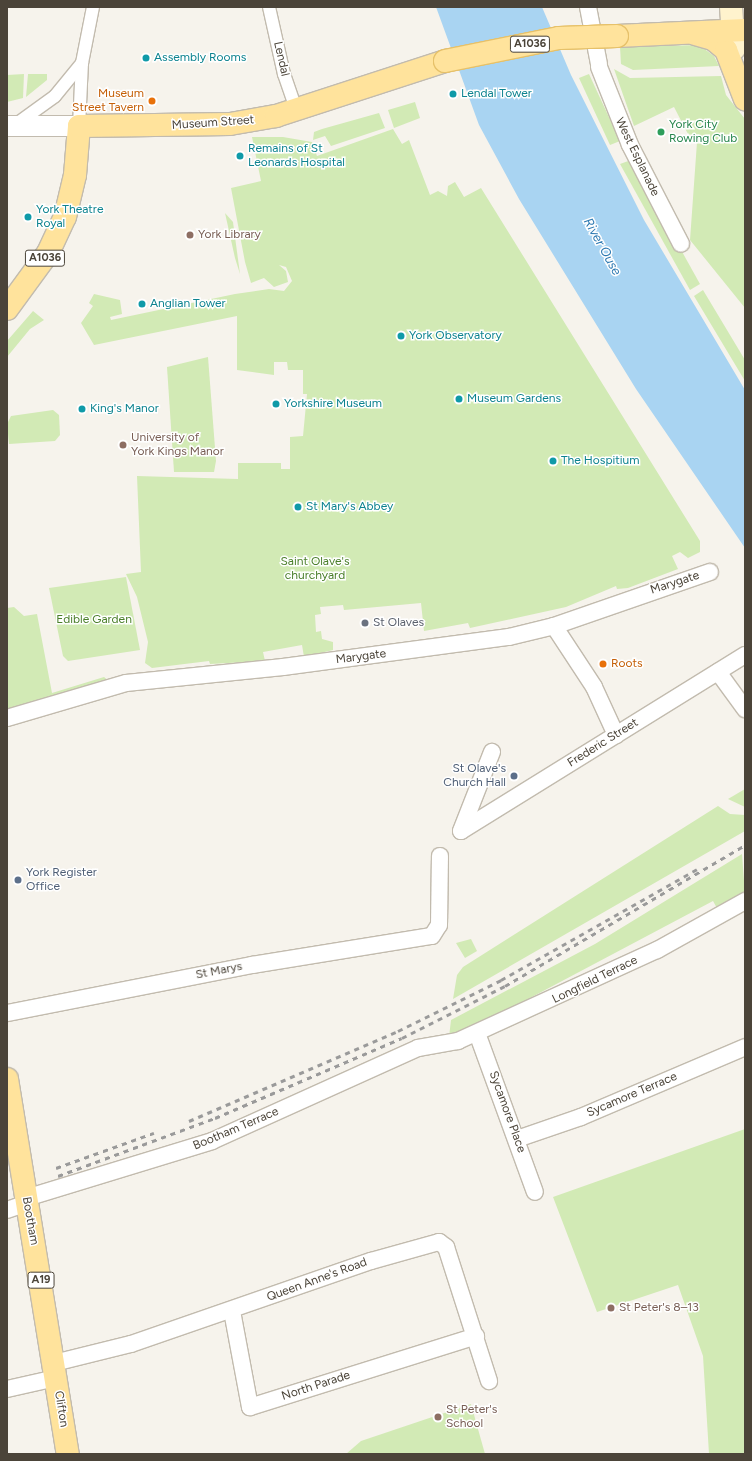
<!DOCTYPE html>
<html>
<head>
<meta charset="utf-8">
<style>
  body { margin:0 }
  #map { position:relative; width:752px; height:1461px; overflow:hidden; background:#f6f3ec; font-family:Figtree,sans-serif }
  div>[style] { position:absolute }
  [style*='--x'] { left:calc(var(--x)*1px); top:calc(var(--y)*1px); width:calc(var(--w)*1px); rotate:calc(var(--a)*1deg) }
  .green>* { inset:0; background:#d2eab5 }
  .water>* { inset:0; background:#a9d4f2 }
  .roads { filter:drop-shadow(1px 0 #c2bbae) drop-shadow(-1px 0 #c2bbae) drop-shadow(0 1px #c2bbae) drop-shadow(0 -1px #c2bbae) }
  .pedestrian>* { height:12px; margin:-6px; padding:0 6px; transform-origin:6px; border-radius:6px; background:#fff }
  .minor>* { height:16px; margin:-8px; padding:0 8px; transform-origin:8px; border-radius:8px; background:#fff }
  .tertiary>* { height:20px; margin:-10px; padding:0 10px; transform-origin:10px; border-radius:10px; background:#fff }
  .secondary>* { height:22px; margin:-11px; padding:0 11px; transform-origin:11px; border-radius:11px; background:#fff3cd }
  .primary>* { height:22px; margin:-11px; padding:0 11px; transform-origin:11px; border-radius:11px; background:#ffe39c }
  .rail>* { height:3px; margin-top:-1.5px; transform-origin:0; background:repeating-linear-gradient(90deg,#9a9a9a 0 5px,transparent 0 10px) }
  .bridges { filter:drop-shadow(1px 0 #e6c16a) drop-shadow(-1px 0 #e6c16a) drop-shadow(0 1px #e6c16a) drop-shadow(0 -1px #e6c16a) }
  .primary-bridge>* { height:22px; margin:-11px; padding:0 11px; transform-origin:11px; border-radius:11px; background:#ffe39c }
  .dots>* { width:11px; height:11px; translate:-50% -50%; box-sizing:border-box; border:2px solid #fff; border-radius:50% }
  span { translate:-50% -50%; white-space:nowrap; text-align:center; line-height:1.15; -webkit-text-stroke:3px #fff; paint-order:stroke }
  .shield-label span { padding:1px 3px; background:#fff; border:1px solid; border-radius:3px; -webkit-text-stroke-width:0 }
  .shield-label { font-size:11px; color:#4b4439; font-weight:700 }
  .culture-label { font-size:12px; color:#0d838f }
  .left { translate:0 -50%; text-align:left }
  .street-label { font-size:12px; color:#4b4439 }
  .food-label { font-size:12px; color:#c56008 }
  .right { translate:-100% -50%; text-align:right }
  .leisure-label { font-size:12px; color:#27864d }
  .education-label { font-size:12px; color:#785e54 }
  .park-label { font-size:12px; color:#4a7f2a }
  .worship-label { font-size:12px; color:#5b616d }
  .service-label { font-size:12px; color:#4e5e75 }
  .water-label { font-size:13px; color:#2e7ab2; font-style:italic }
  .frame { position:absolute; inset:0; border:8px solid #4b4439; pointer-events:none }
</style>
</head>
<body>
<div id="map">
  <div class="green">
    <i style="clip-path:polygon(699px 45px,714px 56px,719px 66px,633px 70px,621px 64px,620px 47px)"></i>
    <i style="clip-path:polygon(614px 69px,630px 78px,721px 76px,726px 95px,745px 119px,745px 308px,690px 240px,697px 142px,689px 136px,674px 107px,634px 126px)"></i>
    <i style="clip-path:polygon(24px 74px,23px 98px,7px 102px,7px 75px)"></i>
    <i style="clip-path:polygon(28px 74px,47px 74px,47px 80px,26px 97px)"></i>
    <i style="clip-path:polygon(589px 74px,620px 141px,610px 145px,579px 78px)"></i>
    <i style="clip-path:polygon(415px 102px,420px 118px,394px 128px,388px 110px)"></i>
    <i style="clip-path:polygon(379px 113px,385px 128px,331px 146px,325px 136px,313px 140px,314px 132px,322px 129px)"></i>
    <i style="clip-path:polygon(393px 129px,402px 144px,409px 140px,430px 195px,438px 191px,447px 196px,448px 186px,455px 182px,464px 197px,481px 188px,700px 541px,700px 552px,688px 558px,680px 552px,672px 556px,678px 569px,628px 588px,617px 589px,616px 586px,566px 607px,470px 628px,468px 623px,424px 631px,421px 603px,344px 610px,343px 605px,320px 607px,321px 614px,315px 615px,316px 632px,321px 631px,322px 639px,333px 642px,333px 650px,304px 657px,302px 645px,263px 652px,265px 661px,210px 664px,209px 661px,152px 668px,145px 663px,148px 642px,137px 597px,126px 574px,141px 572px,137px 476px,238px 479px,238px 463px,281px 463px,281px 469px,290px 469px,290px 437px,303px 436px,307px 394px,303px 394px,303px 370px,288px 370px,287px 362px,274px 362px,274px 375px,237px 370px,237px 316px,94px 345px,81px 323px,93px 306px,89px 303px,94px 294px,120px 300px,122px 314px,110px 317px,111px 320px,235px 294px,269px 289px,284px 291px,292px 281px,286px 267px,279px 265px,286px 271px,288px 282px,274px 287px,264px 278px,251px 283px,245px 262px,231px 188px,261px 181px,252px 137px,283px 137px,312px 142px,317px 156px)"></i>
    <i style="clip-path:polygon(631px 160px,700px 284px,690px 290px,620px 164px)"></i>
    <i style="clip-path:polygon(225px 213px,233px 222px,240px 274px,235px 258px)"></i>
    <i style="clip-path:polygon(703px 290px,745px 360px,745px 381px,694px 296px)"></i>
    <i style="clip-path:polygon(33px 311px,44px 320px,30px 329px,7px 357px,7px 341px)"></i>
    <i style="clip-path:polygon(208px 357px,216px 461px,214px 472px,174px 472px,167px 367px)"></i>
    <i style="clip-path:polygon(53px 410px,59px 415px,60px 435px,55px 441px,9px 444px,7px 424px,11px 416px)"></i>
    <i style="clip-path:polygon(126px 577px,140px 650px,68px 661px,63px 656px,49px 588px)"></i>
    <i style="clip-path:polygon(14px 607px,24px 616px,37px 614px,52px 693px,104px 677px,110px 682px,7px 712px,7px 608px)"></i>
    <i style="clip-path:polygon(745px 789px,745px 807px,728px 799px)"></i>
    <i style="clip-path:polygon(718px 806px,730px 814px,745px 815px,745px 831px,453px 999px,457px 975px,463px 967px)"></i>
    <i style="clip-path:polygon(742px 854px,745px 894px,718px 910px,713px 901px,530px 998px,530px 1005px,449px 1037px,451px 1020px,595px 944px)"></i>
    <i style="clip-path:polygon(471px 939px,477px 951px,465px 958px,456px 943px)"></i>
    <i style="clip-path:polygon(745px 1129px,745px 1454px,709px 1454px,703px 1356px,678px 1285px,597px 1312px,553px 1197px)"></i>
    <i style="clip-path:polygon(471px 1404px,485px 1454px,346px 1454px,361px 1441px)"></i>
  </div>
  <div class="water">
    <i style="clip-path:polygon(436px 7px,542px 7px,571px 75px,644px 220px,745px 390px,745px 548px,636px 389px,519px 199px,479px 125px)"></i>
  </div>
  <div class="roads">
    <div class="pedestrian">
      <i style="--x:269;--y:7;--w:69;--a:77.4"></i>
      <i style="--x:284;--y:74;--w:39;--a:71"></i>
      <i style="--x:15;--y:125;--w:49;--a:-35.9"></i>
      <i style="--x:55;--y:96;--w:43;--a:-50.7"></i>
      <i style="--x:79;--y:126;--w:63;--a:-87.3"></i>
      <i style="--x:82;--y:63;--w:57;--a:-78.9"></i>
    </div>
    <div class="minor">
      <i style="--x:588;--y:7;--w:58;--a:79.1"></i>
      <i style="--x:599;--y:67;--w:84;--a:68.3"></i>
      <i style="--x:630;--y:145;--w:111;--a:62.7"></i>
      <i style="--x:554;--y:626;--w:73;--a:56.7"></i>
      <i style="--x:594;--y:687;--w:53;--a:65.4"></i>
      <i style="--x:718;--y:672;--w:46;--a:53.9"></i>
      <i style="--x:7;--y:718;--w:124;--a:-16.4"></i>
      <i style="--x:126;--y:683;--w:158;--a:-5.8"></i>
      <i style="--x:283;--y:667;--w:228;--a:-7.6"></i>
      <i style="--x:509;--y:637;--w:46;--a:-13.7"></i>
      <i style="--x:554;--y:626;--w:165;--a:-19.1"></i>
      <i style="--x:461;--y:831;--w:334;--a:-31.8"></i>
      <i style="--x:461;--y:831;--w:85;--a:-68.6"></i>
      <i style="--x:7;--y:1013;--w:250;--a:-11.1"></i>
      <i style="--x:252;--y:965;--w:182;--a:-9.2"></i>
      <i style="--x:432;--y:936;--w:13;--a:-58"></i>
      <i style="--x:439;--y:925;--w:69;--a:-89.2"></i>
      <i style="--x:477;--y:1033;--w:169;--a:70"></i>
      <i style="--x:517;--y:1139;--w:68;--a:-19"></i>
      <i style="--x:581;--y:1117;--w:178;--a:-23.1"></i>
      <i style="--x:26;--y:1198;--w:195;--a:-17"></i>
      <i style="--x:212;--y:1141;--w:226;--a:-24.3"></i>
      <i style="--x:418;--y:1048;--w:41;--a:-9.9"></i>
      <i style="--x:458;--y:1041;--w:219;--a:-24.6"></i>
      <i style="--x:657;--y:950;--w:101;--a:-29.1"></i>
      <i style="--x:7;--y:1210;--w:21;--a:-19"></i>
      <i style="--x:232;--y:1311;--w:98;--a:79.4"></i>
      <i style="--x:250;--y:1407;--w:237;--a:-17.4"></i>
      <i style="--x:54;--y:1363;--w:79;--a:-13.9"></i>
      <i style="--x:131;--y:1344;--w:254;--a:-19.1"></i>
      <i style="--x:371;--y:1261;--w:71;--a:-15.6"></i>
      <i style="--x:439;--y:1242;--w:9;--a:36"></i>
      <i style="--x:446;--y:1247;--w:141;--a:72.2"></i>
      <i style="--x:7;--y:1389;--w:50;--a:-12.7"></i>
    </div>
    <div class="tertiary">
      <i style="--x:7;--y:126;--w:72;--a:0"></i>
    </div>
    <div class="secondary">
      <i style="--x:731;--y:7;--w:42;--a:85.9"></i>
    </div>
    <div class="primary">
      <i style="--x:695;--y:34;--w:19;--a:16"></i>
      <i style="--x:713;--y:39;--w:17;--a:40"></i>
      <i style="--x:726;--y:50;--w:53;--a:68.8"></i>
      <i style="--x:617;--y:36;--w:128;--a:-2.7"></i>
      <i style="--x:7;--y:309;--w:69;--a:-53.8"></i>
      <i style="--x:48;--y:253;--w:40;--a:-65"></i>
      <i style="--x:65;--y:217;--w:43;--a:-76.6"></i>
      <i style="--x:75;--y:175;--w:49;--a:-85.3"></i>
      <i style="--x:79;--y:126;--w:151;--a:-0.8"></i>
      <i style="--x:230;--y:124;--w:47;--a:-9.9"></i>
      <i style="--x:276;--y:116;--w:178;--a:-18"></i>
      <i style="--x:7;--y:1079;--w:380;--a:80.8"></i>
    </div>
  </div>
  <div class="rail">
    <i style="--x:189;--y:1121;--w:228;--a:-23.3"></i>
    <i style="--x:398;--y:1031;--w:115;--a:-26.3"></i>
    <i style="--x:501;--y:980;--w:225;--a:-29.5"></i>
    <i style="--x:56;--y:1168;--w:104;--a:-19.7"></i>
    <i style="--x:58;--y:1176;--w:167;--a:-20.3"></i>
    <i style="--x:215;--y:1118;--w:203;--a:-23.2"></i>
    <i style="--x:402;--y:1038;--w:115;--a:-26.8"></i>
    <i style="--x:505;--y:986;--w:278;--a:-30.4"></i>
  </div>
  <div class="bridges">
    <div class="primary-bridge">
      <i style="--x:445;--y:61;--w:116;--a:-11.4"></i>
      <i style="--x:559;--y:38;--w:58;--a:-2"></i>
    </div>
  </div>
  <div class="dots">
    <i style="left:146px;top:58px;background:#0f9aa8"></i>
    <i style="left:453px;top:94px;background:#0f9aa8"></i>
    <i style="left:152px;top:101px;background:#e8710a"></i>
    <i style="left:661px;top:132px;background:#2e9e5b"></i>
    <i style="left:240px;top:156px;background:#0f9aa8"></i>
    <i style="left:28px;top:217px;background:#0f9aa8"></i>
    <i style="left:190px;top:235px;background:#8d6e63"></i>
    <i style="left:142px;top:304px;background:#0f9aa8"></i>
    <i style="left:401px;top:336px;background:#0f9aa8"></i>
    <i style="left:459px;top:399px;background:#0f9aa8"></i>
    <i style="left:276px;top:404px;background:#0f9aa8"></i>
    <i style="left:82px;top:409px;background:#0f9aa8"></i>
    <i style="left:123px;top:445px;background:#8d6e63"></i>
    <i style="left:553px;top:461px;background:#0f9aa8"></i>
    <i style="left:298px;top:507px;background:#0f9aa8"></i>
    <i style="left:365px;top:623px;background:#6b7280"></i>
    <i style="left:603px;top:664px;background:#e8710a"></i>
    <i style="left:514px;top:776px;background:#5c6f8a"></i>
    <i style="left:18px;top:880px;background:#5c6f8a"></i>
    <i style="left:611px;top:1308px;background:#8d6e63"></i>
    <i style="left:438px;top:1417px;background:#8d6e63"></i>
  </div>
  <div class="shield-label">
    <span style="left:530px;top:44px">A1036</span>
    <span style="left:45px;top:258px">A1036</span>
    <span style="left:41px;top:1280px">A19</span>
  </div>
  <div class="culture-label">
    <span class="left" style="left:154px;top:58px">Assembly Rooms</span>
    <span class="left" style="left:461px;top:94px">Lendal Tower</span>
    <span class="left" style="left:248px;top:156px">Remains of St<br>Leonards Hospital</span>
    <span class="left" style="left:36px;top:217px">York Theatre<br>Royal</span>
    <span class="left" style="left:150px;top:304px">Anglian Tower</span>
    <span class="left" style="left:409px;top:336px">York Observatory</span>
    <span class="left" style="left:467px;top:399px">Museum Gardens</span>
    <span class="left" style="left:284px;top:404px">Yorkshire Museum</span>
    <span class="left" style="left:90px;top:409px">King's Manor</span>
    <span class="left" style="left:561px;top:461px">The Hospitium</span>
    <span class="left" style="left:306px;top:507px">St Mary's Abbey</span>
  </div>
  <div class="street-label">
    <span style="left:281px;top:59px;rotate:77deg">Lendal</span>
    <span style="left:213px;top:123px;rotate:-4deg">Museum Street</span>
    <span style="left:637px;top:157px;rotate:64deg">West Esplanade</span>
    <span style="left:675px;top:583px;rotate:-18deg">Marygate</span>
    <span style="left:361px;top:657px;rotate:-7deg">Marygate</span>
    <span style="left:603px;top:743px;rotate:-32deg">Frederic Street</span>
    <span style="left:219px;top:971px;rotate:-11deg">St Marys</span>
    <span style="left:595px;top:980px;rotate:-26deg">Longfield Terrace</span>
    <span style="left:632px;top:1095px;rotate:-23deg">Sycamore Terrace</span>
    <span style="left:507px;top:1112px;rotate:70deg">Sycamore Place</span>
    <span style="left:236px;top:1129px;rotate:-23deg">Bootham Terrace</span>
    <span style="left:30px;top:1221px;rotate:80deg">Bootham</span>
    <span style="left:317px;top:1280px;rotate:-20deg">Queen Anne's Road</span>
    <span style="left:316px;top:1386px;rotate:-18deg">North Parade</span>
    <span style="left:61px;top:1409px;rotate:81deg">Clifton</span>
  </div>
  <div class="food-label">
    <span class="right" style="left:144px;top:101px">Museum<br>Street Tavern</span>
    <span class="left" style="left:611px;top:664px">Roots</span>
  </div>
  <div class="leisure-label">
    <span class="left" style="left:669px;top:132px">York City<br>Rowing Club</span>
  </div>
  <div class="education-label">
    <span class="left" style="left:198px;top:235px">York Library</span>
    <span class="left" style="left:131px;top:445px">University of<br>York Kings Manor</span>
    <span class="left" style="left:619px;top:1308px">St Peter's 8–13</span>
    <span class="left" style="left:446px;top:1417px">St Peter's<br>School</span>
  </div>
  <div class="park-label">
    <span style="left:315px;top:569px">Saint Olave's<br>churchyard</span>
    <span style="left:94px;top:620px">Edible Garden</span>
  </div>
  <div class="worship-label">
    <span class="left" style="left:373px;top:623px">St Olaves</span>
  </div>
  <div class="service-label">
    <span class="right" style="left:506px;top:776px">St Olave's<br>Church Hall</span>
    <span class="left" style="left:26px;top:880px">York Register<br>Office</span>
  </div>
  <div class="water-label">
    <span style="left:602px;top:247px;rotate:61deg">River Ouse</span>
  </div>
  <div class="frame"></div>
</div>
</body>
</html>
